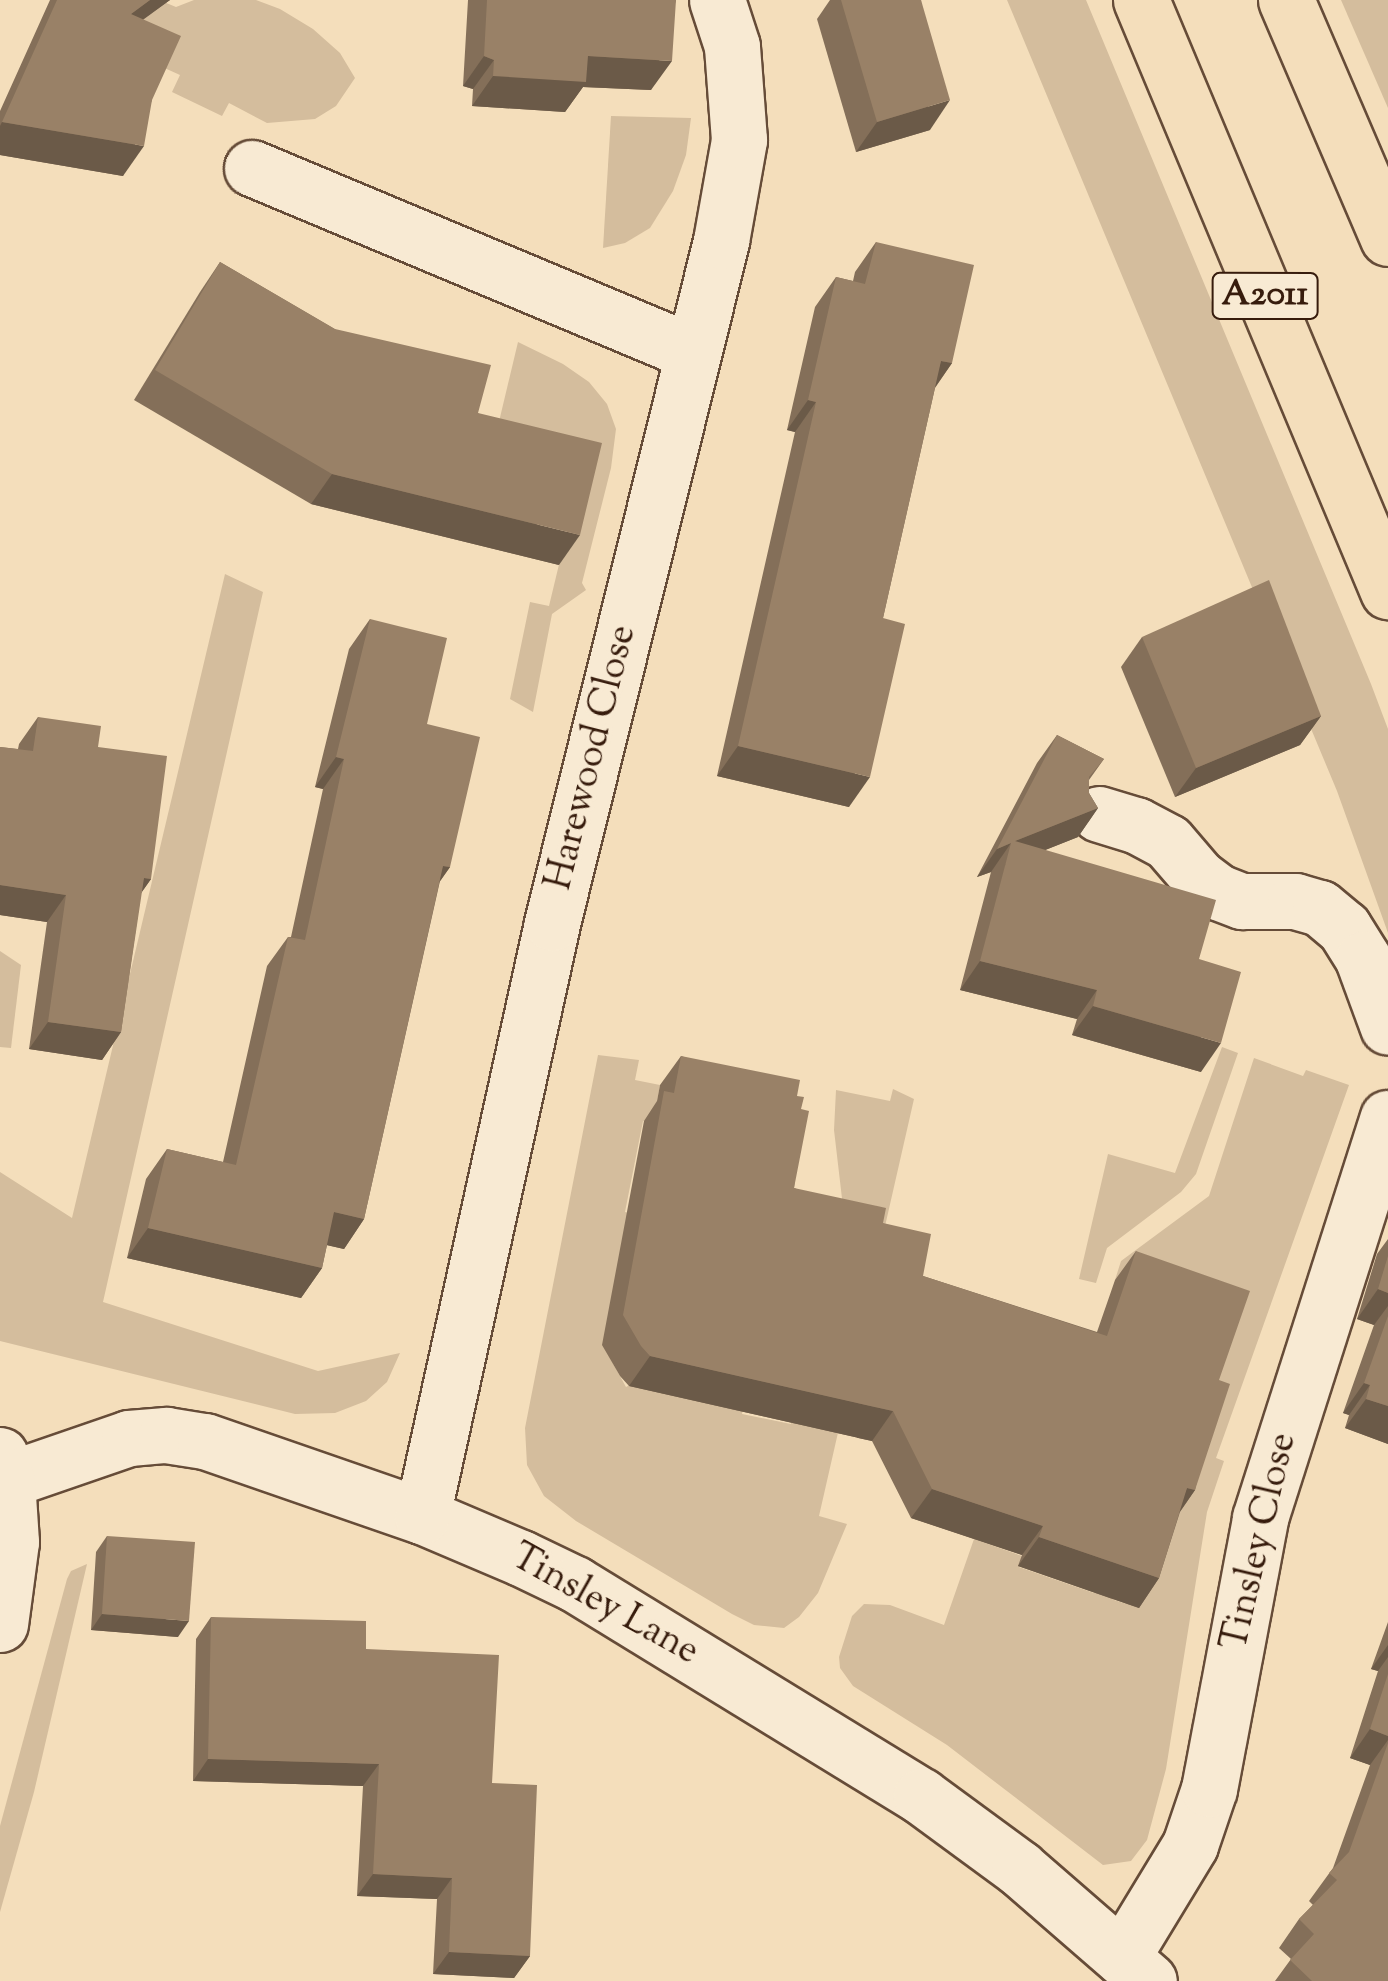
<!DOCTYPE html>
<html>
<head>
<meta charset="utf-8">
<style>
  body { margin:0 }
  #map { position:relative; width:1388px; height:1981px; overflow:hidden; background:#f4debb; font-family:"Sorts Mill Goudy",serif }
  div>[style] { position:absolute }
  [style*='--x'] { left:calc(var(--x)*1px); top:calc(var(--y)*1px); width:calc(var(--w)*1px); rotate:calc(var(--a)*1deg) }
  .green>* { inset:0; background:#d4bd9d }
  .roads { filter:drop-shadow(2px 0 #664c38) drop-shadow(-2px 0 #664c38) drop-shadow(0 2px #664c38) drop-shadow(0 -2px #664c38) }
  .minor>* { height:55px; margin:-27.5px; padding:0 27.5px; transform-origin:27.5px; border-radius:27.5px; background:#f8ead3 }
  .major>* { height:55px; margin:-27.5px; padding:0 27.5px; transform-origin:27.5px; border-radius:27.5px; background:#f4debb }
  .wall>* { inset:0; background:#846f59 }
  .shaded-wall>* { inset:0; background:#6b5a48 }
  .building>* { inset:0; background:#998167 }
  span { translate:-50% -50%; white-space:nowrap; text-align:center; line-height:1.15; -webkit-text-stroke:8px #f8ead3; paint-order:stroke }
  .shield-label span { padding:2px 8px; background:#f8ead3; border:2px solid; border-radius:8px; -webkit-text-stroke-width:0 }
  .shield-label { font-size:35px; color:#371c0d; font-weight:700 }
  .street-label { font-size:38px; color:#371c0d }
</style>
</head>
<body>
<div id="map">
  <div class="green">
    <i style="clip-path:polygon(159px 0,176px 7px,194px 0,256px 0,280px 9px,313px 29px,340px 53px,355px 78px,336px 106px,315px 119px,267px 123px,229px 103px,222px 116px,172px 92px,180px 75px,118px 47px)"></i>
    <i style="clip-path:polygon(1007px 0,1086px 0,1371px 684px,1388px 729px,1388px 933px,1337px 791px)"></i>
    <i style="clip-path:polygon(1341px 0,1388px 0,1388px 108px)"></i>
    <i style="clip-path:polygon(611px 116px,691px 118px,686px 155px,673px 191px,650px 228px,625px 243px,603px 248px)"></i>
    <i style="clip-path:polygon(518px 342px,563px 364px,589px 382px,607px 404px,616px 429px,611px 468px,582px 583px,586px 590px,552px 614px,533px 712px,510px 699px,530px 602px,549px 606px,581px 473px,492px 451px)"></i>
    <i style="clip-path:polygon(225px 574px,263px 592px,103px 1302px,318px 1371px,400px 1353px,387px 1382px,366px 1401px,335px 1413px,295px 1414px,0 1341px,0 1172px,72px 1218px)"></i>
    <i style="clip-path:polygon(0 951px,21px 965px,11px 1048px,0 1047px)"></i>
    <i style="clip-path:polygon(1222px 1047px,1238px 1053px,1196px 1174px,1181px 1192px,1107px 1248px,1096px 1283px,1079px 1279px,1108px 1154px,1175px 1173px)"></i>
    <i style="clip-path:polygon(598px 1055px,639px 1060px,635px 1080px,660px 1085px,653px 1123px,643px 1121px,625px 1212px,638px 1215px,603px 1345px,626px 1387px,646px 1376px,744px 1402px,742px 1414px,791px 1424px,843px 1207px,834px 1130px,836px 1090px,890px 1101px,893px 1089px,914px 1099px,819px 1516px,847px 1524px,818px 1593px,799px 1617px,784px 1628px,754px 1625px,732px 1614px,576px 1521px,544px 1496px,527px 1465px,525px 1428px)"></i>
    <i style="clip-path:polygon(1254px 1058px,1303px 1076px,1306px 1070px,1349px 1085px,1216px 1458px,1224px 1461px,1207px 1512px,1166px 1769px,1147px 1840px,1131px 1861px,1103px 1865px,947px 1745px,853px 1686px,840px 1668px,839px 1657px,852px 1616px,864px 1604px,890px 1605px,944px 1625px,974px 1539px,1022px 1556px,1019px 1567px,1094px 1593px,1107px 1586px,1114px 1600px,1127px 1604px,1141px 1598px,1115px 1280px,1121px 1261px,1209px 1196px)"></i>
    <i style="clip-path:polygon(87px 1564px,34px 1792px,0 1912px,0 1826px,67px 1579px,71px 1571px)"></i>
  </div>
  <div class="roads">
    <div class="minor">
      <i style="--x:252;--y:168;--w:477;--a:22.7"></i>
      <i style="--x:1099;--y:814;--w:39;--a:17"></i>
      <i style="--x:1136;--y:825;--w:36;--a:28"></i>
      <i style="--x:1168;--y:842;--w:46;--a:49.4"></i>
      <i style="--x:1198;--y:877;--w:25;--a:37"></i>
      <i style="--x:1218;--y:892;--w:26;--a:21"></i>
      <i style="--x:1242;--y:901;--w:53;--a:0"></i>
      <i style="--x:1295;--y:901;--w:26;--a:16"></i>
      <i style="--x:1320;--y:908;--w:31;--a:40"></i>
      <i style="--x:1344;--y:928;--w:36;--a:58"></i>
      <i style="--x:1363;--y:959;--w:72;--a:69.8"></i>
      <i style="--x:0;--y:1455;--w:26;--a:74"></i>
      <i style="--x:7;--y:1480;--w:129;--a:-19"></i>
      <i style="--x:129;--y:1438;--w:37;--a:-5"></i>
      <i style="--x:166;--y:1435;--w:39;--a:9"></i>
      <i style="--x:205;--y:1441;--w:230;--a:19.1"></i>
      <i style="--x:422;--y:1516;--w:108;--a:23"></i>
      <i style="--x:521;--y:1558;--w:60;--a:25.7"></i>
      <i style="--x:575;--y:1584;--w:406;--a:31.5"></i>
      <i style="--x:921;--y:1796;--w:122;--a:36.3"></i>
      <i style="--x:1019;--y:1868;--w:172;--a:41"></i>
      <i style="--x:422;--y:1516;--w:607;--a:-77.63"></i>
      <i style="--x:552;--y:923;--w:703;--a:-76.08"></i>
      <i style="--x:721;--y:241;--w:103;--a:-79.9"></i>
      <i style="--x:739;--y:140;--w:94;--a:-94.3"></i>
      <i style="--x:732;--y:46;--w:48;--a:-108.1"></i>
      <i style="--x:0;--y:1624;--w:83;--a:-82.4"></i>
      <i style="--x:11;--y:1542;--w:62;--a:-93.7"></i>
      <i style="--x:1122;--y:1957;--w:131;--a:-58.7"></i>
      <i style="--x:1190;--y:1845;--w:59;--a:-71.3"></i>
      <i style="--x:1209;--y:1789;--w:276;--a:-79.3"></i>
      <i style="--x:1260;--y:1518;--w:420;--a:-72.3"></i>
    </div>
    <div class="major">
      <i style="--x:1141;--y:0;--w:641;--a:67.32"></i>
      <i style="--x:1286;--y:0;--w:259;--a:66.8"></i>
    </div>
  </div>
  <div class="wall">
    <i style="clip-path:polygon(50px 0,170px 0,143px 19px,152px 100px,123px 176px,0 155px,0 111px)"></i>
    <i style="clip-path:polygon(468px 0,676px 0,651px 90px,583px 87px,565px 112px,472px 106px,473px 89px,463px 86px)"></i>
    <i style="clip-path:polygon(830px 0,921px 0,930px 130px,856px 152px,817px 19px)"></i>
    <i style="clip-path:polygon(876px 242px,952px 363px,935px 388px,883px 618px,849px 807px,717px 776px,795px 432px,787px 430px,815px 307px,836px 277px,853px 281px,855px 272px)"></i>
    <i style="clip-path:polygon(220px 262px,478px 413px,559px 565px,311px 504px,134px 400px,200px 292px)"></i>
    <i style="clip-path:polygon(370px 619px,427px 724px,450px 867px,440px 881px,364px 1219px,344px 1249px,327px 1245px,322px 1268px,301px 1298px,127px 1258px,146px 1179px,167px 1149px,223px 1162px,267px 966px,288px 937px,291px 937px,323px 789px,315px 787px,349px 649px)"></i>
    <i style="clip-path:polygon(1142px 637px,1321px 716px,1300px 745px,1175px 797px,1121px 667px)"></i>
    <i style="clip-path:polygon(38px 717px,98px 747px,151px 879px,141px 893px,121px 1032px,102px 1060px,29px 1049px,47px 922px,0 915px,0 747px,18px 749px,19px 744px)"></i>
    <i style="clip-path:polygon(1057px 735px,1104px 759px,1089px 780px,1089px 793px,1098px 808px,1078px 837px,1045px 850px,1199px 959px,1201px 1072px,1072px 1035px,1077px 1019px,960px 990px,991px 872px,977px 877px,1037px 763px)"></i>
    <i style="clip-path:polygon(681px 1056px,797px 1096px,801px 1109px,794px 1188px,883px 1223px,923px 1276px,1097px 1332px,1115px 1280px,1136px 1251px,1219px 1380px,1195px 1490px,1180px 1512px,1159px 1578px,1139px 1608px,1018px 1566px,1022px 1555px,911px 1518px,872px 1441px,629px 1386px,620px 1376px,602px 1345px,644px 1121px,657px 1101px,660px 1085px)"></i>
    <i style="clip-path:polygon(1388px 1239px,1388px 1444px,1345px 1428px,1349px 1415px,1343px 1413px,1374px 1325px,1357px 1319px,1377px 1254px)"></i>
    <i style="clip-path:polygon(107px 1536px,178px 1637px,91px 1630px,96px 1552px)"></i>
    <i style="clip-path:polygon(211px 1617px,366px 1649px,492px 1783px,530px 1956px,514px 1978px,433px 1974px,437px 1899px,357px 1896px,363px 1786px,193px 1781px,196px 1639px)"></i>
    <i style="clip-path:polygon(1388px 1622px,1388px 1981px,1275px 1981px,1291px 1959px,1279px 1948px,1299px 1919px,1313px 1905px,1309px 1901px,1333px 1868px,1370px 1765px,1350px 1758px,1378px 1671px,1371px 1669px)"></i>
  </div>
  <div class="shaded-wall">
    <i style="clip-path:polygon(150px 0,170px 0,110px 44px,131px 14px)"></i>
    <i style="clip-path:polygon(484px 56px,494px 60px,473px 89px,463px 86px)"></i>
    <i style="clip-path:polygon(588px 56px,672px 61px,651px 90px,583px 87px,565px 112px,472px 106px,493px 76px)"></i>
    <i style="clip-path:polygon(950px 100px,930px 130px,856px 152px,877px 122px)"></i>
    <i style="clip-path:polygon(2px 122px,144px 146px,123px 176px,0 155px,0 126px)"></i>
    <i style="clip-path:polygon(941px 361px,952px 363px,931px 393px)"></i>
    <i style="clip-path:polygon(808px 400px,816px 402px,795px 432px,787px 430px)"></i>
    <i style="clip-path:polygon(332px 474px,580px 535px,559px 565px,311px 504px)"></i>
    <i style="clip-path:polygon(1321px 716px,1300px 745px,1175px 797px,1196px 768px)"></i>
    <i style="clip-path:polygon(738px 746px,870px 777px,849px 807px,717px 776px)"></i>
    <i style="clip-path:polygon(336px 757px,344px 759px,323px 789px,315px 787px)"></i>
    <i style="clip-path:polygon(1098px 808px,1078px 837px,1005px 866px,1015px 841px)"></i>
    <i style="clip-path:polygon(1011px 843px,991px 872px,977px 877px,997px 849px)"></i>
    <i style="clip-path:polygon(443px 866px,450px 867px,429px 897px)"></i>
    <i style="clip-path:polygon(144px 878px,151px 879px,132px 906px)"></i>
    <i style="clip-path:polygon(0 885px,66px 895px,47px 922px,0 915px)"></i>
    <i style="clip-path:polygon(980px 961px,1097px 990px,1077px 1019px,960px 990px)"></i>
    <i style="clip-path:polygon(1093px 1006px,1221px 1043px,1201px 1072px,1072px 1035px)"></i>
    <i style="clip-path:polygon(48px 1022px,121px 1032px,102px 1060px,29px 1049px)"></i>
    <i style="clip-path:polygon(334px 1212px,364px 1219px,344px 1249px,313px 1242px)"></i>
    <i style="clip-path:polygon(148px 1228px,322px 1268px,301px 1298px,127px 1258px)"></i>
    <i style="clip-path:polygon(1378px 1289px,1388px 1293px,1388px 1306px,1374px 1325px,1357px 1319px)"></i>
    <i style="clip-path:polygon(650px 1356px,893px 1411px,872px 1441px,629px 1386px)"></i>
    <i style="clip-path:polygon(1364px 1383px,1370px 1385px,1349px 1415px,1343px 1413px)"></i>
    <i style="clip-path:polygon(1366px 1399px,1388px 1406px,1388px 1444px,1345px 1428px)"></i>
    <i style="clip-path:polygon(1187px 1488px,1195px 1490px,1174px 1520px)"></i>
    <i style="clip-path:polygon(932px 1489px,1043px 1526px,1022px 1555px,911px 1518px)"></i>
    <i style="clip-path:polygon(1039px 1537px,1159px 1578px,1139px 1608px,1018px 1566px)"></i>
    <i style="clip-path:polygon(102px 1614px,189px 1621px,178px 1637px,91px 1630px)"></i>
    <i style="clip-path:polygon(1388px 1645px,1388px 1657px,1378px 1671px,1371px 1669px)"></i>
    <i style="clip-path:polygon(1370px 1729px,1388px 1736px,1388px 1740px,1370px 1765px,1350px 1758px)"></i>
    <i style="clip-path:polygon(208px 1759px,379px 1764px,363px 1786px,193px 1781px)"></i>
    <i style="clip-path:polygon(373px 1874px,452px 1878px,437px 1899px,357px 1896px)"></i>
    <i style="clip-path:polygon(449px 1952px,530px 1956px,514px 1978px,433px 1974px)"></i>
  </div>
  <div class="building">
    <i style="clip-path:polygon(57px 0,150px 0,131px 14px,181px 36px,152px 100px,144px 146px,2px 122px)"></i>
    <i style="clip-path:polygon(487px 0,676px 0,672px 61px,588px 56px,586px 82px,493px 76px,494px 60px,484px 56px)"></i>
    <i style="clip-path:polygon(841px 0,921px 0,950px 100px,877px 122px)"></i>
    <i style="clip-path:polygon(876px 242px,974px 265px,952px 363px,941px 361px,883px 618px,905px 624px,870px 777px,738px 746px,816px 402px,808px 400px,836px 277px,865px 284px)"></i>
    <i style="clip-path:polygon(220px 262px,335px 329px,491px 365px,478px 413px,602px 443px,580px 535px,332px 474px,155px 370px)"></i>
    <i style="clip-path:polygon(1269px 580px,1321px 716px,1196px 768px,1142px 637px)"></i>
    <i style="clip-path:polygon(370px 619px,447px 638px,427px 724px,480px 737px,450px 867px,443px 866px,364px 1219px,334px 1212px,322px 1268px,148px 1228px,167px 1149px,236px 1165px,288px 937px,305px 940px,344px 759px,336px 757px)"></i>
    <i style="clip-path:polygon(38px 717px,101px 726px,98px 747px,167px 756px,151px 879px,144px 878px,121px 1032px,48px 1022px,66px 895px,0 885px,0 747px,33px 751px)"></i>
    <i style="clip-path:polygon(1057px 735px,1104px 759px,1089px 777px,1089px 793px,1098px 808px,1015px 841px,1216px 900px,1199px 959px,1241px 972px,1221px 1043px,1093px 1006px,1097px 990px,980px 961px,1011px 843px,997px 849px)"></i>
    <i style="clip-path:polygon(681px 1056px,800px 1080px,797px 1096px,804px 1097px,801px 1109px,809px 1111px,794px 1188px,886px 1208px,883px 1223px,931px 1234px,923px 1276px,1107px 1336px,1136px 1251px,1250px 1291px,1219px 1380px,1230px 1384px,1195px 1490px,1187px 1488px,1159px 1578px,1039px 1537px,1043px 1526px,932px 1489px,893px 1411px,650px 1356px,641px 1346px,623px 1315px,664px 1091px,674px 1093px)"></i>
    <i style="clip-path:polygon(1388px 1256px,1388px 1293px,1378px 1289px)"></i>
    <i style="clip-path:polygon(1388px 1316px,1388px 1406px,1366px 1399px,1370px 1385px,1364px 1383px)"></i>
    <i style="clip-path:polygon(107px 1536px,195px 1542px,189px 1621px,102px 1614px)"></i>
    <i style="clip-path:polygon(211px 1617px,366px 1621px,366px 1649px,499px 1655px,492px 1783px,537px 1785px,530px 1956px,449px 1952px,452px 1878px,373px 1874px,379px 1764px,208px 1759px)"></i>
    <i style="clip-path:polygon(1388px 1674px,1388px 1736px,1370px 1729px)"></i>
    <i style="clip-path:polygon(1388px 1743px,1388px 1981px,1312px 1981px,1290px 1960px,1314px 1934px,1299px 1919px,1337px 1880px,1329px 1873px,1349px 1852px)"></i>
  </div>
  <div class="shield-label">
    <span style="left:1265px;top:296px">A2011</span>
  </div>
  <div class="street-label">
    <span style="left:593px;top:758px;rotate:-76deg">Harewood Close</span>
    <span style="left:1261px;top:1542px;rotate:-77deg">Tinsley Close</span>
    <span style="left:604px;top:1606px;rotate:29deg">Tinsley Lane</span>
  </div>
</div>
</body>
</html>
